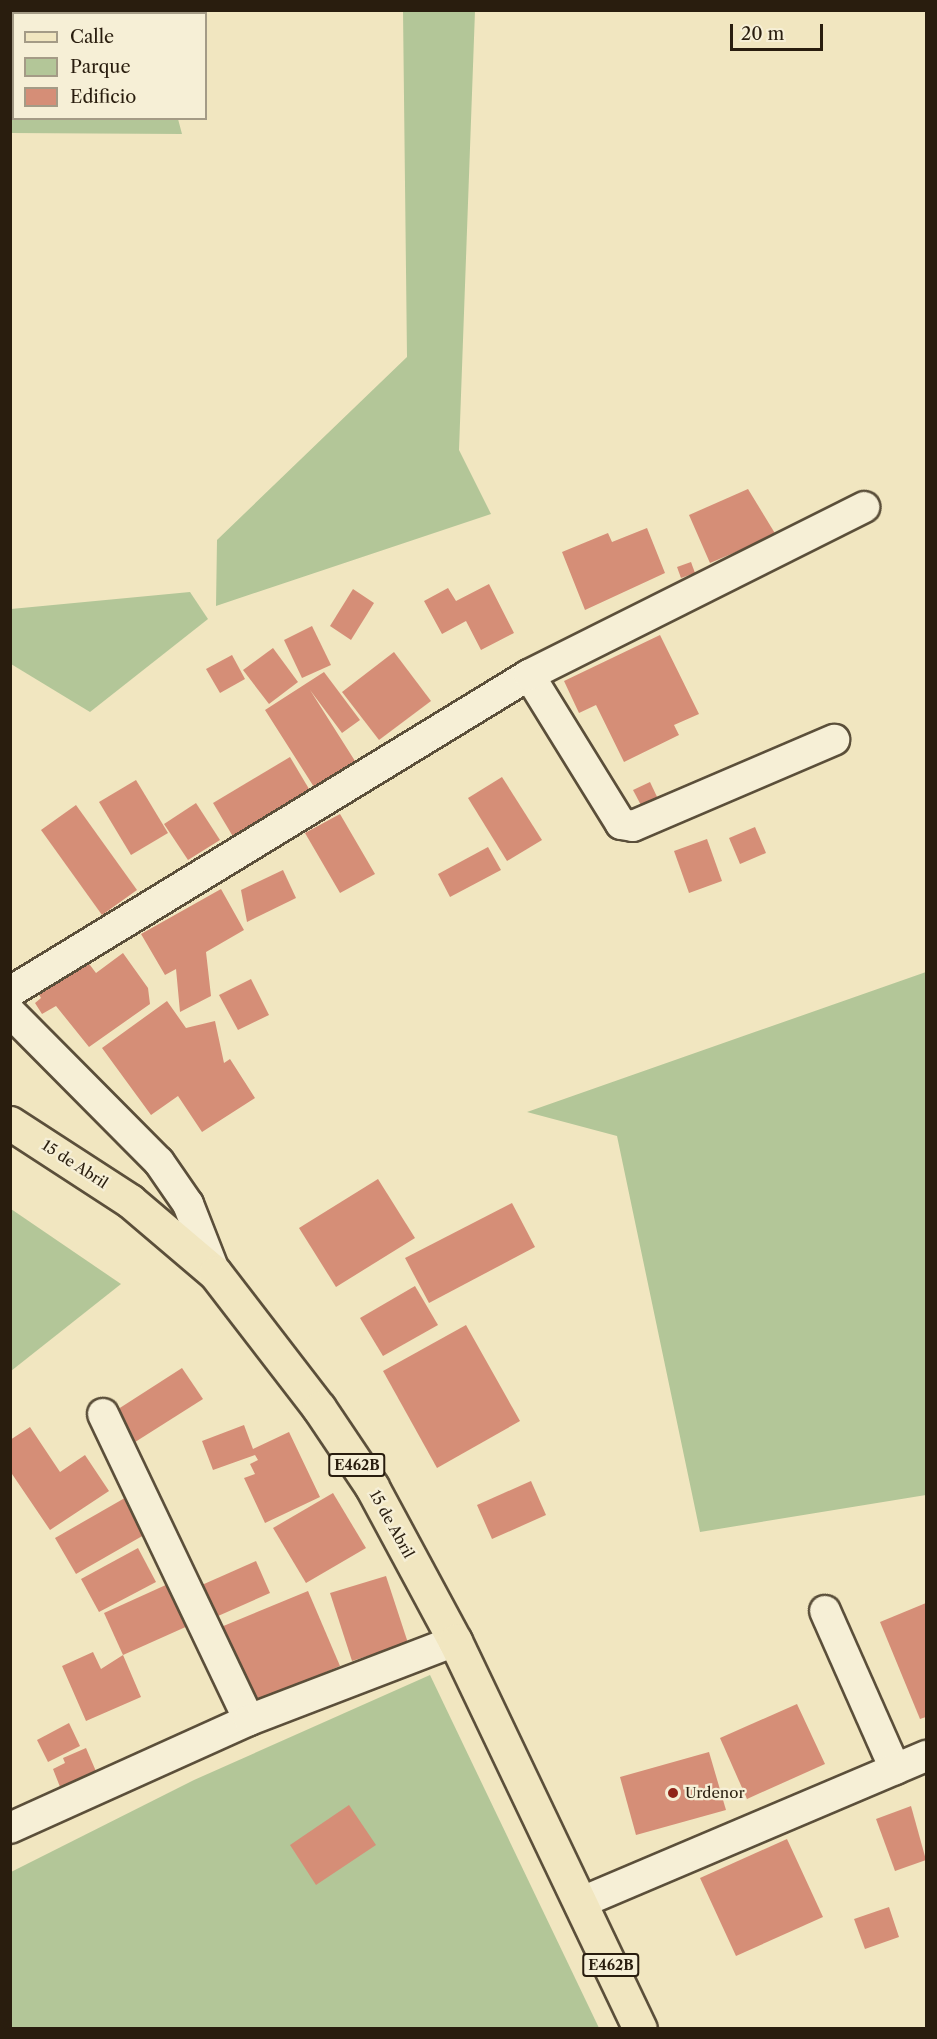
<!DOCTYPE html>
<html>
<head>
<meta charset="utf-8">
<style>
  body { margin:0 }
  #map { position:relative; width:937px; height:2039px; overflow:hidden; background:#f1e6c0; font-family:"Libre Caslon Text",serif }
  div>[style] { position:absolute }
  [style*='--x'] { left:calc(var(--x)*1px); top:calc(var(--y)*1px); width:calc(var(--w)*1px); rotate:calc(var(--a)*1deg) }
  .green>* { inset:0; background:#b3c698 }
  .building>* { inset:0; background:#d58e77 }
  .roads { filter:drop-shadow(2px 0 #5b4f3a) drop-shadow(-2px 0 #5b4f3a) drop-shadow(0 2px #5b4f3a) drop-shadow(0 -2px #5b4f3a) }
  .minor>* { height:30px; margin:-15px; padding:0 15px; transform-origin:15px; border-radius:15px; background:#f6efd6 }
  .primary>* { height:33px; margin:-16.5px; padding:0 16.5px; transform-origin:16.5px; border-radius:16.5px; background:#f1e6c0 }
  .dots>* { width:16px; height:16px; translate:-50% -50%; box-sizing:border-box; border:3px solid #f6efd6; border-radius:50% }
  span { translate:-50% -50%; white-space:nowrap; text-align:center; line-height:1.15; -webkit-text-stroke:4.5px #f6efd6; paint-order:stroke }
  .shield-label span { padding:2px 4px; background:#f6efd6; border:2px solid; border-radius:4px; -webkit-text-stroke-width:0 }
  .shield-label { font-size:14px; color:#291d0e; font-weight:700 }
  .street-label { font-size:15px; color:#291d0e }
  .poi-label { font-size:15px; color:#291d0e }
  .left { translate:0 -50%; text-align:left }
  .frame { position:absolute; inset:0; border:12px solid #291d0e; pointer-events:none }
  .legend { position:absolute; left:12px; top:12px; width:195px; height:108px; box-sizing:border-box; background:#f6efd6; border:2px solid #a49b86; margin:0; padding:8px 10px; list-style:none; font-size:18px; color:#291d0e }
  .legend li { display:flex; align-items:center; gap:12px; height:30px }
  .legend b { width:30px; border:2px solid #a49b86 }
  .scale { position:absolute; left:730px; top:24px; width:93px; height:27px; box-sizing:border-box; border:3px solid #291d0e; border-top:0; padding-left:8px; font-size:18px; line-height:21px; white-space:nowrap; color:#291d0e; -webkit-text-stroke:4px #f6efd6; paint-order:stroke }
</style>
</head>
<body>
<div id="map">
  <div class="green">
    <i style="clip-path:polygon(11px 10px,155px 11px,14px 14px,14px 118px,178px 119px,182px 134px,11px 133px)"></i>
    <i style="clip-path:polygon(403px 11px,475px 11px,459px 450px,491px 514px,216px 606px,217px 540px,407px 357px)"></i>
    <i style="clip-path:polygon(190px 592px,208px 619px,90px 712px,11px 664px,11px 609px)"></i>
    <i style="clip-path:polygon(926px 972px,926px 1495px,700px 1532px,617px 1136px,527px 1112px)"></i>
    <i style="clip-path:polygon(11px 1209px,121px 1284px,11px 1371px)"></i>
    <i style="clip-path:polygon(430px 1675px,599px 2028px,11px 2028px,11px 1872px,194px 1780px)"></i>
  </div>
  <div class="building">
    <i style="clip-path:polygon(748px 489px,776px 535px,710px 563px,689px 515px)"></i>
    <i style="clip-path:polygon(647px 528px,665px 573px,585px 610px,562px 552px,608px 533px,612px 542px)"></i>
    <i style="clip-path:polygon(691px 562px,695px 573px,681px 578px,677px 567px)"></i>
    <i style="clip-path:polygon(489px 584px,514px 633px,481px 650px,466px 621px,442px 634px,424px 601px,448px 588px,456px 601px)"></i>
    <i style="clip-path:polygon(353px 589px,374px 603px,351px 640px,330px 626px)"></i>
    <i style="clip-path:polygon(312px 626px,331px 665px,302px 678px,284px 640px)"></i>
    <i style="clip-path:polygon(660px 635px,699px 714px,674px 725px,679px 735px,624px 762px,596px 705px,579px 713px,564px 681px)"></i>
    <i style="clip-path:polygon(273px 648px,298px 682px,269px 704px,243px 670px)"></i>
    <i style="clip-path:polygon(394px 652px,431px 701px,379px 740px,342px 692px)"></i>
    <i style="clip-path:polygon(232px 655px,245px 679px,220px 693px,206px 669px)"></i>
    <i style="clip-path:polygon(324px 672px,360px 720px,342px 733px,310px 690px,355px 761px,314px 787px,265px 710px)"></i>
    <i style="clip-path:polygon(290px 757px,315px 799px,238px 845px,213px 803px)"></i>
    <i style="clip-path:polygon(502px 777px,542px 840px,507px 861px,468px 798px)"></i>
    <i style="clip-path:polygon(136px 780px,168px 833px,131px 855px,99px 802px)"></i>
    <i style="clip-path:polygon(650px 782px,659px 801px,643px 809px,633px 790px)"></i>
    <i style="clip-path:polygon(196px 803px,220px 840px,188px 860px,164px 824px)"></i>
    <i style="clip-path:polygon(76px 805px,137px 890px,102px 915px,41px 830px)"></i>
    <i style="clip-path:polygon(340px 814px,375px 874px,340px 893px,305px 833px)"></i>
    <i style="clip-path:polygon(755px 827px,766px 853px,740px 864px,729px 838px)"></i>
    <i style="clip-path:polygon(707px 839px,722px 881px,689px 893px,674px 851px)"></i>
    <i style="clip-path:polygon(488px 847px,501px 870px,450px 897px,438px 874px)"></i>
    <i style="clip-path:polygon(283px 870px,296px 898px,247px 922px,241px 890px)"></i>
    <i style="clip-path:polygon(221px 889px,244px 930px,206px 952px,211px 996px,180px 1012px,176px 969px,165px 975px,141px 934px)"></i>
    <i style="clip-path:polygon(123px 953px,148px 988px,150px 1004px,89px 1047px,56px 1006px,42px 1014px,35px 1003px,41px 998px,37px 991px,87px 961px,96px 973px)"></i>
    <i style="clip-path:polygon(251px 979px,269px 1015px,238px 1030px,219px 995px)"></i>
    <i style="clip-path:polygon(167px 1001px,186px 1028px,215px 1021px,224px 1063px,230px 1059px,255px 1098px,202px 1132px,178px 1096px,151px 1115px,102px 1048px)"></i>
    <i style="clip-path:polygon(378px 1179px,415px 1238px,336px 1287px,299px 1228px)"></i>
    <i style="clip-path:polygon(512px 1203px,535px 1247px,429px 1303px,405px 1258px)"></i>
    <i style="clip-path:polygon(415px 1286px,438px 1325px,383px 1356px,360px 1318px)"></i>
    <i style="clip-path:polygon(466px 1325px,520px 1421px,437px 1468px,383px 1371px)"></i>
    <i style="clip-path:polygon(182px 1368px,203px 1399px,132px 1444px,112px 1413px)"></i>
    <i style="clip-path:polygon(244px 1425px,253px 1449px,289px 1432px,320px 1497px,265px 1523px,244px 1478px,255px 1474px,250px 1464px,258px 1460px,255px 1455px,213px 1470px,202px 1441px)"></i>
    <i style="clip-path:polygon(30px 1427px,60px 1472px,85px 1455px,109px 1491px,50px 1530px,10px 1471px,10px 1440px)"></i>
    <i style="clip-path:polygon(531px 1481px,546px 1515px,492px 1539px,477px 1505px)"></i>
    <i style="clip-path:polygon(333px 1493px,366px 1548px,306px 1583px,273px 1528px)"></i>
    <i style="clip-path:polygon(130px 1495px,151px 1531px,76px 1574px,55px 1538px)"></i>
    <i style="clip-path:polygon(138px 1548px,156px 1582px,99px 1612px,81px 1579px)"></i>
    <i style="clip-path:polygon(256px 1561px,270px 1593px,209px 1620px,195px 1588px)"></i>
    <i style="clip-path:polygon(386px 1576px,408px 1643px,352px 1661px,330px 1593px)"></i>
    <i style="clip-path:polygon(179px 1579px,199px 1621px,123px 1655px,104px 1613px)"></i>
    <i style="clip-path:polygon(308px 1591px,340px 1666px,252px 1703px,221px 1627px)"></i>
    <i style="clip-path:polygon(926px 1603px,926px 1717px,920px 1719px,880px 1622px)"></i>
    <i style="clip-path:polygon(93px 1652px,101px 1669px,123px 1655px,141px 1697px,86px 1721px,62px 1666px)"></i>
    <i style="clip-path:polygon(797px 1704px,825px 1764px,747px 1799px,720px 1738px)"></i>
    <i style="clip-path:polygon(69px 1723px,80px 1746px,48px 1762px,37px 1740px)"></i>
    <i style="clip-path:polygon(86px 1748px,98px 1776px,62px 1792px,53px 1769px,65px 1763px,63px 1758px)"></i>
    <i style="clip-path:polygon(709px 1752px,726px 1810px,636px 1835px,620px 1777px)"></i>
    <i style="clip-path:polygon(349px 1805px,376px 1845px,316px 1885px,290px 1845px)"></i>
    <i style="clip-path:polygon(911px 1806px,926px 1860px,895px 1871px,876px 1819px)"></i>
    <i style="clip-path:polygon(787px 1839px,823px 1917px,736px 1956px,700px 1878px)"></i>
    <i style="clip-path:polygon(889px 1907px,899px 1937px,865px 1949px,854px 1919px)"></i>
  </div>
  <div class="roads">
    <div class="minor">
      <i style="--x:529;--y:675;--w:175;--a:58.3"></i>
      <i style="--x:621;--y:824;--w:12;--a:9"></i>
      <i style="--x:633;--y:826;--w:219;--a:-23.2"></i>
      <i style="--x:10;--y:992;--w:608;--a:-31.42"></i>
      <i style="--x:529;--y:675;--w:375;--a:-26.6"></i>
      <i style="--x:10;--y:1012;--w:211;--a:45.2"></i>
      <i style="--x:159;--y:1162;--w:51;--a:55.4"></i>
      <i style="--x:188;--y:1204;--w:74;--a:68.6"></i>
      <i style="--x:103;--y:1414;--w:339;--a:64.5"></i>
      <i style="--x:825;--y:1611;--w:173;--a:66.1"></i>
      <i style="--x:10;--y:1828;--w:262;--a:-24.3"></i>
      <i style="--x:249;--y:1720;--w:221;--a:-21"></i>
      <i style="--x:582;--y:1902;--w:374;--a:-23"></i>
    </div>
    <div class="primary">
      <i style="--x:10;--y:1123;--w:143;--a:33"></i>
      <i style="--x:130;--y:1201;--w:111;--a:40.3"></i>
      <i style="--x:215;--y:1273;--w:170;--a:52.4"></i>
      <i style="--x:319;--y:1408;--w:95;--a:56.1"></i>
      <i style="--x:372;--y:1487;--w:175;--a:61.7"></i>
      <i style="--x:455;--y:1641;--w:429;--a:64.5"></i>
    </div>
  </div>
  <div class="dots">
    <i style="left:673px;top:1793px;background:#8f2418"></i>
  </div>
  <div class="shield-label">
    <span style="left:357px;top:1465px">E462B</span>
    <span style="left:611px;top:1965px">E462B</span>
  </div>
  <div class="street-label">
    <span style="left:75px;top:1164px;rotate:33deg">15 de Abril</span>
    <span style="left:392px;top:1524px;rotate:61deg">15 de Abril</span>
  </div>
  <div class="poi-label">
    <span class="left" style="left:685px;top:1793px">Urdenor</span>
  </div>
  <div class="frame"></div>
  <ul class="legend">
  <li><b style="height:8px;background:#f1e6c0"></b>Calle</li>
  <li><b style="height:16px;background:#b3c698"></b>Parque</li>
  <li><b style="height:16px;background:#d58e77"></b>Edificio</li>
  </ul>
  <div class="scale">20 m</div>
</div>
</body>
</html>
